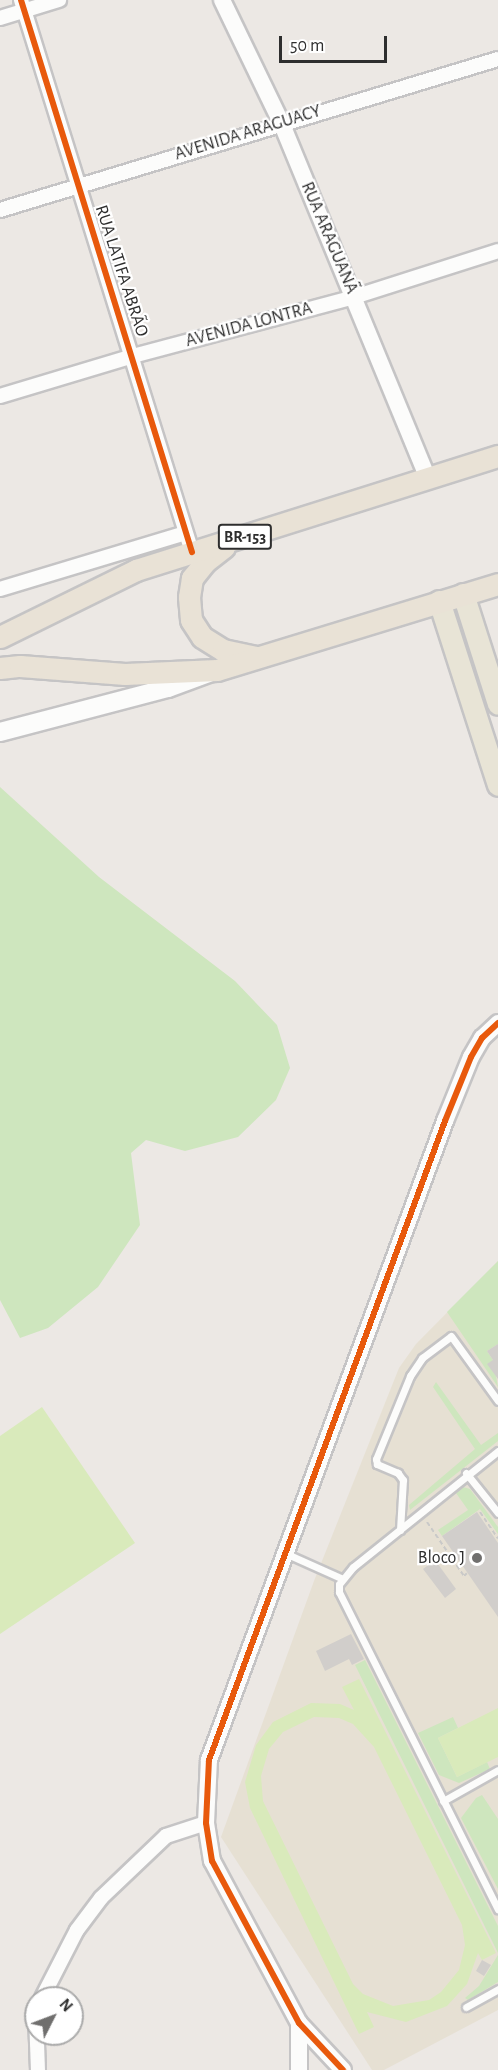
<!DOCTYPE html>
<html>
<head>
<meta charset="utf-8">
<style>
  body { margin:0 }
  #map { position:relative; width:498px; height:2070px; overflow:hidden; background:#ece8e4; font-family:"Alegreya Sans",sans-serif }
  div>[style] { position:absolute }
  [style*='--x'] { left:calc(var(--x)*1px); top:calc(var(--y)*1px); width:calc(var(--w)*1px); rotate:calc(var(--a)*1deg) }
  .education>* { inset:0; background:#e6e0d3 }
  .green>* { inset:0; background:#cee6be }
  .pitch>* { inset:0; background:#d9eabb }
  .building>* { inset:0; background:#d1cecb }
  .path>* { height:2px; margin-top:-1px; transform-origin:0; background:repeating-linear-gradient(90deg,#c9c9c8 0 4.5px,transparent 0 7.5px) }
  .roads { filter:drop-shadow(2px 0 #c5c4c5) drop-shadow(-2px 0 #c5c4c5) drop-shadow(0 2px #c5c4c5) drop-shadow(0 -2px #c5c4c5) }
  .service>* { height:7px; margin:-3.5px; padding:0 3.5px; transform-origin:3.5px; border-radius:3.5px; background:#fcfcfb }
  .minor>* { height:14px; margin:-7px; padding:0 7px; transform-origin:7px; border-radius:7px; background:#fcfcfb }
  .tertiary>* { height:16px; margin:-8px; padding:0 8px; transform-origin:8px; border-radius:8px; background:#fcfcfb }
  .secondary>* { height:18px; margin:-9px; padding:0 9px; transform-origin:9px; border-radius:9px; background:#fcfcfb }
  .primary>* { height:21px; margin:-10.5px; padding:0 10.5px; transform-origin:10.5px; border-radius:10.5px; background:#e8e4d6 }
  .trunk>* { height:21px; margin:-10.5px; padding:0 10.5px; transform-origin:10.5px; border-radius:10.5px; background:#e9e2d6 }
  .cycleway>* { height:6px; margin:-3px; padding:0 3px; transform-origin:3px; border-radius:3px; background:#e8590c }
  .dots>* { width:16px; height:16px; translate:-50% -50%; box-sizing:border-box; border:3px solid #fff; border-radius:50% }
  span { translate:-50% -50%; white-space:nowrap; text-align:center; line-height:1.15; -webkit-text-stroke:4.5px #fff; paint-order:stroke }
  .shield-label span { padding:2px 4px; background:#fff; border:2px solid; border-radius:4px; -webkit-text-stroke-width:0 }
  .shield-label { font-size:16px; color:#2e2e2e; font-weight:700 }
  .street-label { font-size:18px; color:#2e2e2e }
  .poi-label { font-size:18px; color:#2e2e2e }
  .right { translate:-100% -50%; text-align:right }
  .north { position:absolute; left:24px; top:1986px; width:60px; height:60px; box-sizing:border-box; background:#fff; border:2px solid #ababab; border-radius:50%; rotate:48deg; font-size:16px; font-weight:700; line-height:24px; text-align:center; color:#2e2e2e }
  .north::after { content:''; display:block; margin:auto; width:21px; height:27px; background:#706f6e; clip-path:polygon(50% 0,100% 100%,50% 72%,0 100%) }
  .scale { position:absolute; left:279px; top:36px; width:108px; height:27px; box-sizing:border-box; border:3px solid #2e2e2e; border-top:0; padding-left:8px; font-size:18px; line-height:21px; white-space:nowrap; color:#2e2e2e; -webkit-text-stroke:4px #fff; paint-order:stroke }
</style>
</head>
<body>
<div id="map">
  <div class="education">
    <i style="clip-path:polygon(498px 1261px,498px 2010px,384px 2070px,372px 2070px,221px 1837px,314px 1581px,399px 1368px,416px 1344px)"></i>
  </div>
  <div class="green">
    <i style="clip-path:polygon(0 787px,99px 877px,235px 981px,277px 1025px,290px 1068px,276px 1100px,238px 1137px,185px 1151px,146px 1140px,131px 1153px,140px 1225px,98px 1287px,48px 1328px,20px 1338px,0 1300px)"></i>
    <i style="clip-path:polygon(498px 1261px,498px 1344px,487px 1351px,493px 1360px,498px 1387px,447px 1312px)"></i>
    <i style="clip-path:polygon(436px 1382px,481px 1445px,498px 1433px,498px 1441px,410px 1510px,409px 1505px,475px 1449px,433px 1387px)"></i>
    <i style="clip-path:polygon(463px 1487px,470px 1489px,498px 1527px,498px 1534px,480px 1509px,442px 1536px,438px 1530px,468px 1510px,456px 1493px)"></i>
    <i style="clip-path:polygon(365px 1660px,498px 1926px,498px 1953px,355px 1665px)"></i>
    <i style="clip-path:polygon(453px 1717px,458px 1728px,438px 1738px,457px 1777px,487px 1762px,490px 1769px,459px 1783px,439px 1775px,418px 1733px)"></i>
    <i style="clip-path:polygon(482px 1795px,498px 1819px,498px 1889px,461px 1818px,476px 1798px)"></i>
    <i style="clip-path:polygon(498px 1955px,498px 1982px,468px 2000px,465px 1998px,479px 1986px)"></i>
  </div>
  <div class="pitch">
    <i style="clip-path:polygon(42px 1407px,135px 1543px,0 1634px,0 1436px)"></i>
    <i style="clip-path:polygon(evenodd,359px 1679px,496px 1953px,482px 1960px,478px 1953px,467px 1984px,447px 2006px,406px 2022px,367px 2012px,374px 2027px,359px 2034px,250px 1808px,245px 1782px,256px 1745px,273px 1722px,311px 1703px,340px 1704px,354px 1710px,342px 1687px,359px 1679px,314px 1717px,339px 1718px,353px 1724px,374px 1747px,462px 1925px,465px 1945px,459px 1970px,441px 1992px,429px 2000px,393px 2006px,363px 1994px,353px 1984px,263px 1801px,261px 1776px,269px 1749px,283px 1732px,314px 1717px)"></i>
    <i style="clip-path:polygon(498px 1708px,498px 1757px,457px 1777px,438px 1738px)"></i>
  </div>
  <div class="building">
    <i style="clip-path:polygon(498px 1344px,498px 1379px,487px 1364px,493px 1360px,487px 1351px)"></i>
    <i style="clip-path:polygon(477px 1512px,498px 1543px,498px 1617px,442px 1536px)"></i>
    <i style="clip-path:polygon(435px 1560px,456px 1589px,445px 1598px,423px 1569px)"></i>
    <i style="clip-path:polygon(351px 1634px,364px 1659px,352px 1665px,349px 1659px,325px 1671px,316px 1651px)"></i>
    <i style="clip-path:polygon(482px 1960px,491px 1965px,484px 1976px,476px 1971px)"></i>
  </div>
  <div class="path">
    <i style="--x:480;--y:1512;--w:32;--a:56"></i>
    <i style="--x:427;--y:1522;--w:65;--a:55.6"></i>
    <i style="--x:464;--y:1576;--w:4;--a:-45"></i>
  </div>
  <div class="roads">
    <div class="service">
      <i style="--x:498;--y:1451;--w:186;--a:141.3"></i>
      <i style="--x:353;--y:1567;--w:22;--a:129"></i>
      <i style="--x:339;--y:1584;--w:8;--a:90"></i>
      <i style="--x:339;--y:1592;--w:355;--a:63.4"></i>
      <i style="--x:466;--y:1473;--w:51;--a:51.3"></i>
      <i style="--x:400;--y:1530;--w:50;--a:-86.6"></i>
      <i style="--x:403;--y:1480;--w:9;--a:-126"></i>
      <i style="--x:398;--y:1473;--w:23;--a:-157"></i>
      <i style="--x:377;--y:1464;--w:5;--a:-101"></i>
      <i style="--x:376;--y:1459;--w:90;--a:-67.7"></i>
      <i style="--x:410;--y:1376;--w:22;--a:-56"></i>
      <i style="--x:422;--y:1358;--w:36;--a:-37"></i>
      <i style="--x:451;--y:1336;--w:80;--a:54.1"></i>
      <i style="--x:285;--y:1553;--w:61;--a:24.1"></i>
      <i style="--x:443;--y:1801;--w:63;--a:-29.4"></i>
      <i style="--x:466;--y:2007;--w:37;--a:-29"></i>
    </div>
    <div class="minor">
      <i style="--x:21;--y:0;--w:578;--a:72.79"></i>
      <i style="--x:0;--y:18;--w:62;--a:-17"></i>
      <i style="--x:0;--y:210;--w:520;--a:-16.87"></i>
      <i style="--x:0;--y:396;--w:139;--a:-16.7"></i>
      <i style="--x:133;--y:356;--w:229;--a:-14.9"></i>
      <i style="--x:354;--y:297;--w:151;--a:-17.7"></i>
      <i style="--x:0;--y:589;--w:193;--a:-16.8"></i>
      <i style="--x:42;--y:1998;--w:76;--a:-62.8"></i>
      <i style="--x:77;--y:1930;--w:40;--a:-53"></i>
      <i style="--x:101;--y:1898;--w:90;--a:-43.6"></i>
      <i style="--x:166;--y:1836;--w:42;--a:-18"></i>
      <i style="--x:36;--y:2016;--w:54;--a:87.9"></i>
    </div>
    <div class="tertiary">
      <i style="--x:222;--y:0;--w:136;--a:64.2"></i>
      <i style="--x:281;--y:122;--w:386;--a:67.6"></i>
      <i style="--x:299;--y:2023;--w:47;--a:90"></i>
      <i style="--x:343;--y:2070;--w:64;--a:-133.1"></i>
      <i style="--x:299;--y:2023;--w:184;--a:-118.2"></i>
      <i style="--x:212;--y:1861;--w:38;--a:-99"></i>
      <i style="--x:206;--y:1823;--w:63;--a:-87.3"></i>
      <i style="--x:209;--y:1760;--w:681;--a:-69.73"></i>
      <i style="--x:445;--y:1121;--w:69;--a:-67.9"></i>
      <i style="--x:471;--y:1057;--w:22;--a:-60"></i>
      <i style="--x:482;--y:1038;--w:22;--a:-43"></i>
    </div>
    <div class="secondary">
      <i style="--x:0;--y:732;--w:174;--a:-14.7"></i>
      <i style="--x:168;--y:688;--w:44;--a:-20.1"></i>
    </div>
    <div class="primary">
      <i style="--x:463;--y:594;--w:115;--a:72.3"></i>
      <i style="--x:439;--y:601;--w:193;--a:72.2"></i>
    </div>
    <div class="trunk">
      <i style="--x:224;--y:547;--w:24;--a:142"></i>
      <i style="--x:205;--y:562;--w:21;--a:129"></i>
      <i style="--x:192;--y:578;--w:19;--a:99"></i>
      <i style="--x:189;--y:597;--w:23;--a:85"></i>
      <i style="--x:191;--y:620;--w:20;--a:57"></i>
      <i style="--x:202;--y:637;--w:25;--a:32"></i>
      <i style="--x:223;--y:650;--w:35;--a:12"></i>
      <i style="--x:0;--y:637;--w:152;--a:-26.2"></i>
      <i style="--x:136;--y:570;--w:380;--a:-17.5"></i>
      <i style="--x:0;--y:668;--w:20;--a:-6"></i>
      <i style="--x:20;--y:666;--w:105;--a:4.4"></i>
      <i style="--x:125;--y:674;--w:92;--a:-2.5"></i>
      <i style="--x:217;--y:670;--w:294;--a:-17"></i>
    </div>
  </div>
  <div class="cycleway">
    <i style="--x:21;--y:0;--w:578;--a:72.79"></i>
    <i style="--x:343;--y:2070;--w:64;--a:-133.1"></i>
    <i style="--x:299;--y:2023;--w:184;--a:-118.2"></i>
    <i style="--x:212;--y:1861;--w:38;--a:-99"></i>
    <i style="--x:206;--y:1823;--w:63;--a:-87.3"></i>
    <i style="--x:209;--y:1760;--w:681;--a:-69.73"></i>
    <i style="--x:445;--y:1121;--w:69;--a:-67.9"></i>
    <i style="--x:471;--y:1057;--w:22;--a:-60"></i>
    <i style="--x:482;--y:1038;--w:22;--a:-43"></i>
  </div>
  <div class="dots">
    <i style="left:477px;top:1558px;background:#706f6e"></i>
  </div>
  <div class="shield-label">
    <span style="left:245px;top:537px">BR-153</span>
  </div>
  <div class="street-label">
    <span style="left:248px;top:133px;rotate:-17deg">AVENIDA ARAGUACY</span>
    <span style="left:329px;top:238px;rotate:67deg">RUA ARAGUANÃ</span>
    <span style="left:121px;top:271px;rotate:72deg">RUA LATIFA ABRÃO</span>
    <span style="left:249px;top:325px;rotate:-15deg">AVENIDA LONTRA</span>
  </div>
  <div class="poi-label">
    <span class="right" style="left:465px;top:1558px">Bloco J</span>
  </div>
  <div class="north">N</div>
  <div class="scale">50 m</div>
</div>
</body>
</html>
